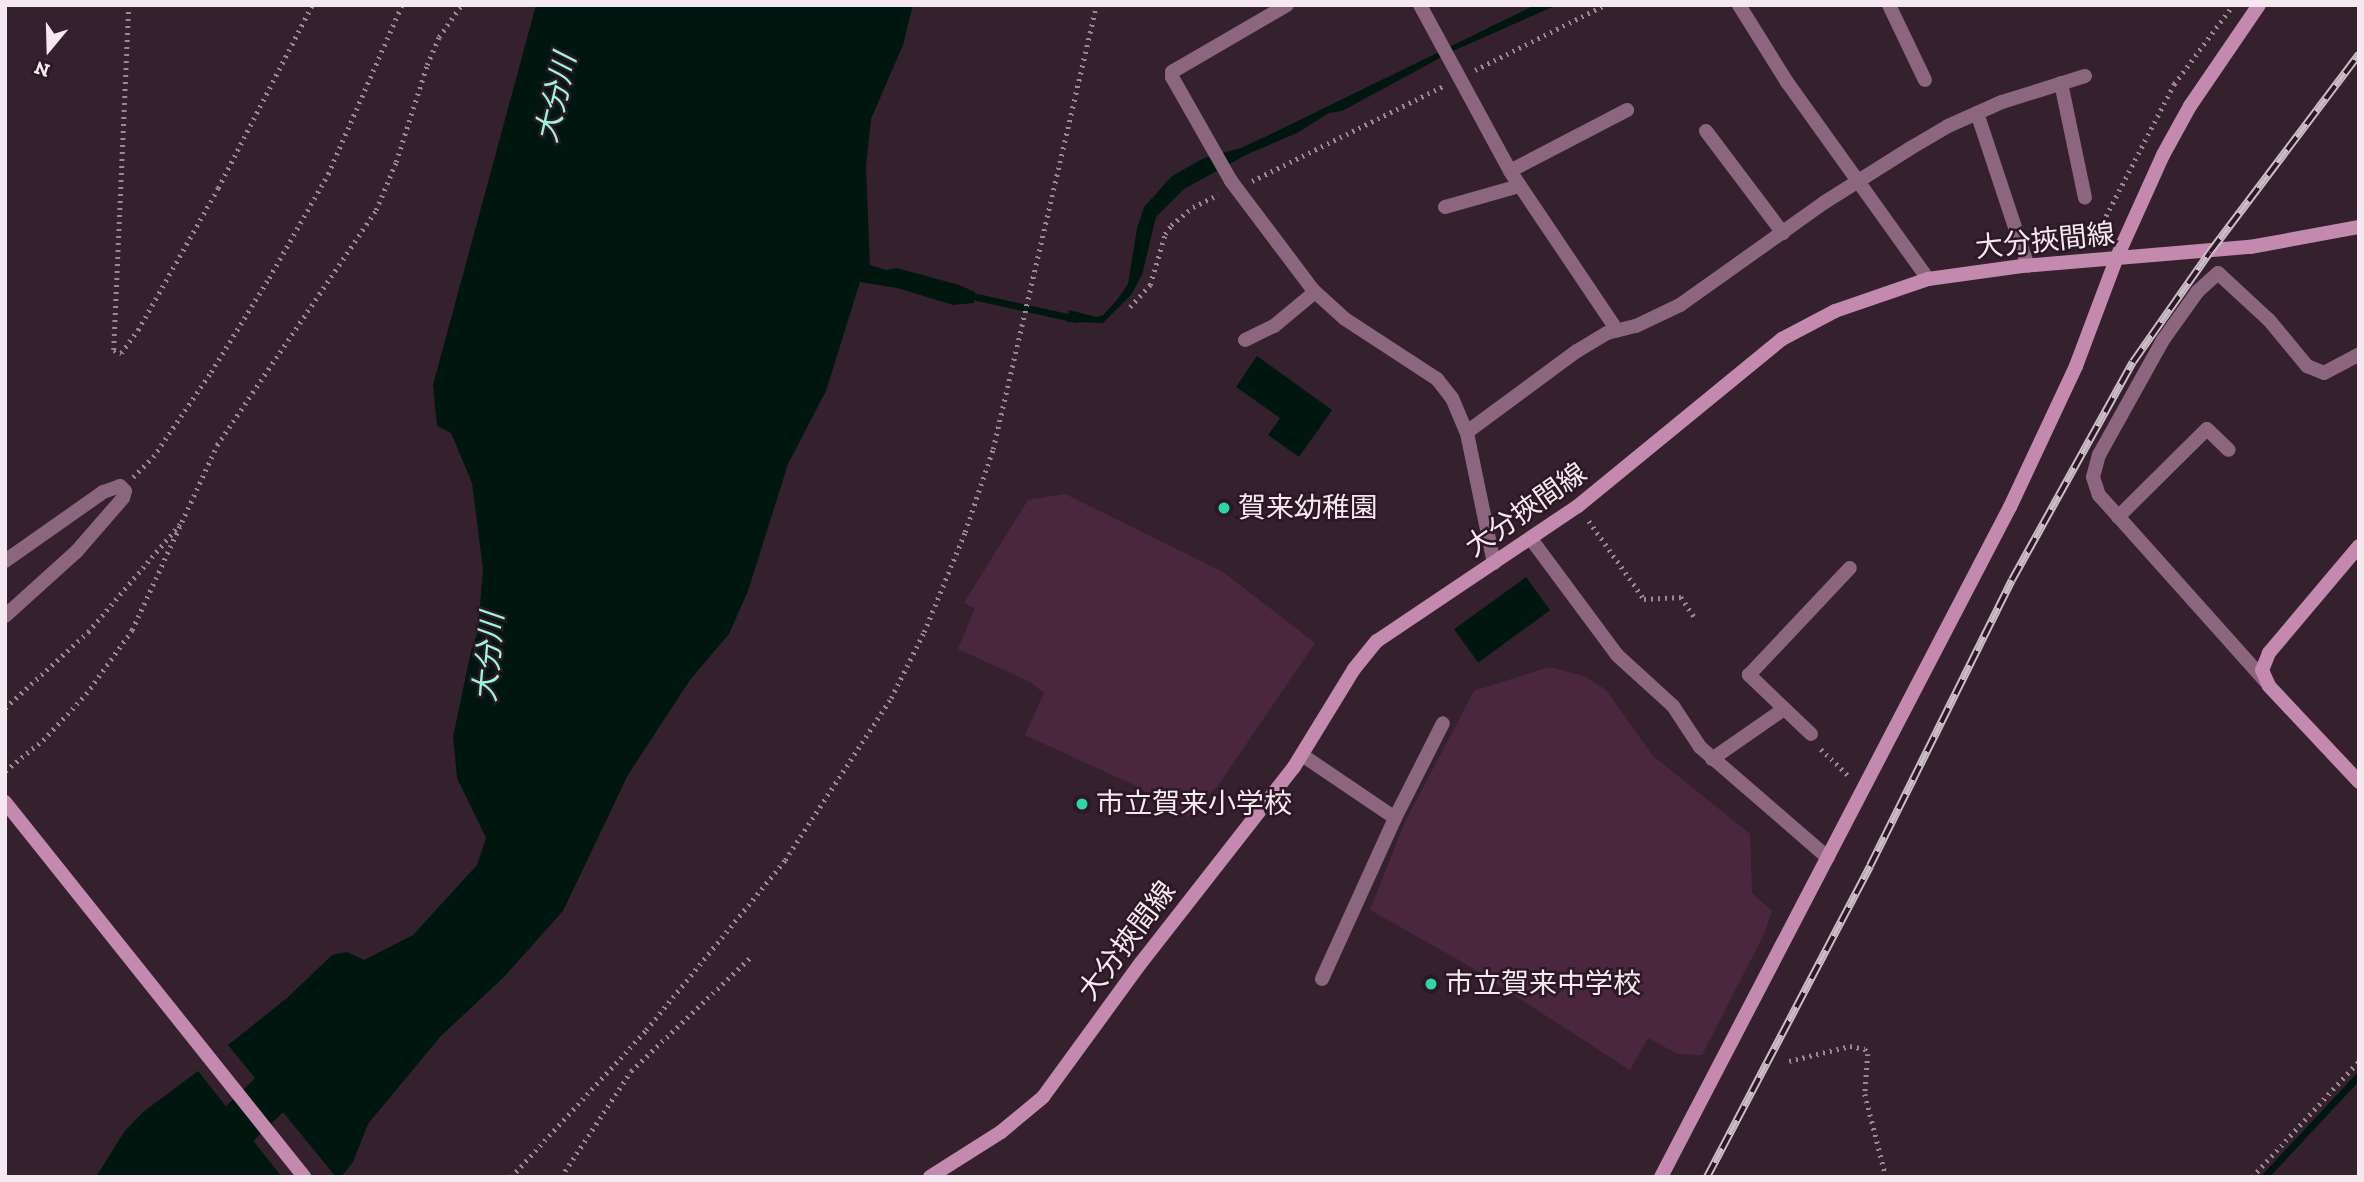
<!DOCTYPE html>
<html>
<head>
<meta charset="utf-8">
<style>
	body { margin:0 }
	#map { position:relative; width:2364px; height:1182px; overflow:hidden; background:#35212e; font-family:"Zilla Slab","Noto Sans JP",serif }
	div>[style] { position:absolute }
	.green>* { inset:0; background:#4b273f }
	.water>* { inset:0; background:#00170f; transform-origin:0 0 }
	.stream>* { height:7px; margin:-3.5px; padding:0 3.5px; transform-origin:3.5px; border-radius:3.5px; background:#00170f }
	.river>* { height:44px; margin:-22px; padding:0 22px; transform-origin:22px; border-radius:22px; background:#00170f }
	.path>* { height:4.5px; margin-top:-2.25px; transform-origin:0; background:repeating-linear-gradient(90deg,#998993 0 2px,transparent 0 7px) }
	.lane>* { height:14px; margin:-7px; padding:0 7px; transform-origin:7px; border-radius:7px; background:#8c667e }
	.street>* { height:14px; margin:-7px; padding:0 7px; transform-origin:7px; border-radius:7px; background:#8c667e }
	.secondary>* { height:14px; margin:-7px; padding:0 7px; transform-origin:7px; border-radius:7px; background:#c489af }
	.rail>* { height:8px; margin-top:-4px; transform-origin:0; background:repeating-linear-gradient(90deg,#2b1824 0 16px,#cbbdc6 0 32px); box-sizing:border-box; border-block:2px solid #cbbdc6 }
	.dots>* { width:19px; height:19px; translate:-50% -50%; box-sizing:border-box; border:4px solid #2b1824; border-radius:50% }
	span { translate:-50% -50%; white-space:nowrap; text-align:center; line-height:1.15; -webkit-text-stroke:5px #2b1824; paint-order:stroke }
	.street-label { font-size:28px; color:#f5e8f0 }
	.poi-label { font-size:28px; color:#f5e8f0 }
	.left { translate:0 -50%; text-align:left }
	.water-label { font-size:30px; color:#9af7d7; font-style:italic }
	.frame { position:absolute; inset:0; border:7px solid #f5e8f0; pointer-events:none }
	.north { position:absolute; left:14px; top:14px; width:70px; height:70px; -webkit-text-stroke:5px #2b1824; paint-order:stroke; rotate:199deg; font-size:19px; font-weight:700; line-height:28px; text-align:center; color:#f5e8f0 }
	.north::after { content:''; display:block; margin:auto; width:24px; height:32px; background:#f5e8f0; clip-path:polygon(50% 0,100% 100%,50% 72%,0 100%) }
</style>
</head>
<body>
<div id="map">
	<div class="green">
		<i style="clip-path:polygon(1065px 494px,1223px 572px,1315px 643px,1219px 784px,1188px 817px,1134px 785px,1025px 735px,1044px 693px,1030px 682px,958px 649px,975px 608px,964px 603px,1028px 500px)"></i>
		<i style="clip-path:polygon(1549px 667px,1584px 676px,1606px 690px,1653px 756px,1750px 834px,1752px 893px,1772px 911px,1764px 934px,1702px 1055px,1678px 1054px,1648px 1038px,1630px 1070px,1466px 964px,1370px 910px,1405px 822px,1474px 691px)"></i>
	</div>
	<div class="water">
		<i style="clip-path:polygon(536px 5px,913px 5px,903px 45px,871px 119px,866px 167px,870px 265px,886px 270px,897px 268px,959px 285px,975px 292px,974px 303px,953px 305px,897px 288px,860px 282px,826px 391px,788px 464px,748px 591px,729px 634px,690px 680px,628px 775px,563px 911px,504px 977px,440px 1037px,368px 1124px,353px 1162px,341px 1177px,336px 1177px,228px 1045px,287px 998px,332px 955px,347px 952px,364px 960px,413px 935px,477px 865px,486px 838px,457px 778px,453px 737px,471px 651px,478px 631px,483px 569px,472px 483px,451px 433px,437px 426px,433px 385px)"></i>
		<i style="clip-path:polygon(1535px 5px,1557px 5px,1453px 51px,1342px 111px,1329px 113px,1299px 132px,1248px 154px,1184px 189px,1156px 217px,1142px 275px,1131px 295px,1103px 323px,1067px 322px,1069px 310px,1097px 317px,1103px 315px,1117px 300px,1128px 284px,1137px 228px,1144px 207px,1172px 176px,1204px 158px,1241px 148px,1275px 132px)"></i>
		<i style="clip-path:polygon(1257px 356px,1332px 410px,1299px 457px,1268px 435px,1280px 418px,1236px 387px)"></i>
		<i style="left:1526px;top:577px;width:41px;height:89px;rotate:54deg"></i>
		<i style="clip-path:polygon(198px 1071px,282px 1177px,96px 1177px,124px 1132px,143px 1112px)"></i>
	</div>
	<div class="stream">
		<i style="left:968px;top:295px;width:111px;rotate:12.5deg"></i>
		<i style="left:2264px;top:1177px;width:139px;rotate:-47deg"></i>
	</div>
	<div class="river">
		<i style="left:184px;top:1177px;width:178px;rotate:-43.9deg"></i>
	</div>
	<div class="path">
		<i style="left:129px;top:5px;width:345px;rotate:92.5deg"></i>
		<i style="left:114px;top:350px;width:8px;rotate:23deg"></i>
		<i style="left:121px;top:353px;width:29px;rotate:-54deg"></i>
		<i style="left:138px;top:330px;width:163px;rotate:-60.6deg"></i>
		<i style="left:218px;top:188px;width:206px;rotate:-62.8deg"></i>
		<i style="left:1475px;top:70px;width:145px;rotate:-26.6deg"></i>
		<i style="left:1252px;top:181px;width:216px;rotate:-26.4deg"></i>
		<i style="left:2093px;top:241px;width:177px;rotate:-62.7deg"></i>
		<i style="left:2174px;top:84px;width:99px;rotate:-53.2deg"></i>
		<i style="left:1130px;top:307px;width:30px;rotate:-48deg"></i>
		<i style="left:1150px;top:285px;width:53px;rotate:-73.6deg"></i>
		<i style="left:1165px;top:234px;width:11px;rotate:-56deg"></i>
		<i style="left:1171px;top:225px;width:28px;rotate:-39deg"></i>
		<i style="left:1193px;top:207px;width:28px;rotate:-26deg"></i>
		<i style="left:133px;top:477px;width:28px;rotate:-45deg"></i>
		<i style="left:153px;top:457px;width:103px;rotate:-55.7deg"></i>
		<i style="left:211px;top:372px;width:110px;rotate:-58.3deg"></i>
		<i style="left:269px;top:278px;width:120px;rotate:-60.4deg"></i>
		<i style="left:328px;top:174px;width:184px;rotate:-66.4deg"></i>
		<i style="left:1589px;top:521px;width:95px;rotate:54.8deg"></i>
		<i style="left:1644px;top:599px;width:37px;rotate:-3deg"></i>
		<i style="left:1681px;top:597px;width:27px;rotate:56deg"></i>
		<i style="left:5px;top:708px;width:113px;rotate:-42.5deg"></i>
		<i style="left:88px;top:632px;width:142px;rotate:-49.6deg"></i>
		<i style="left:1821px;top:749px;width:40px;rotate:44deg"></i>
		<i style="left:5px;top:771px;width:49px;rotate:-39.2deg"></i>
		<i style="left:43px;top:740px;width:63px;rotate:-46.9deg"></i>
		<i style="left:86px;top:694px;width:79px;rotate:-54.3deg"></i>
		<i style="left:132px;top:630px;width:204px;rotate:-65.3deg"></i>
		<i style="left:217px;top:445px;width:284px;rotate:-55.9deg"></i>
		<i style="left:376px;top:210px;width:52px;rotate:-67.4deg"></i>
		<i style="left:396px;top:162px;width:102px;rotate:-72.3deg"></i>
		<i style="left:427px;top:65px;width:30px;rotate:-67deg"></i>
		<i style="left:439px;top:37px;width:39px;rotate:-55deg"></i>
		<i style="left:1789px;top:1061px;width:63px;rotate:-13.8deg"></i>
		<i style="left:1850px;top:1046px;width:15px;rotate:11deg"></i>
		<i style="left:1865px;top:1049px;width:6px;rotate:59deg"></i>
		<i style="left:1868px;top:1054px;width:40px;rotate:94.3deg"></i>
		<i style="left:1865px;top:1094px;width:86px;rotate:75.8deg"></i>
		<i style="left:511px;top:1177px;width:200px;rotate:-47.4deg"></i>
		<i style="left:646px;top:1030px;width:220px;rotate:-50.7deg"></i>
		<i style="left:785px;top:860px;width:194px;rotate:-56.8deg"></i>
		<i style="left:891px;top:698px;width:74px;rotate:-63.4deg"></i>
		<i style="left:924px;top:632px;width:108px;rotate:-67.7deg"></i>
		<i style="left:965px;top:532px;width:88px;rotate:-71.4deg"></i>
		<i style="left:993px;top:449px;width:456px;rotate:-76.9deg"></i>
		<i style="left:561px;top:1177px;width:127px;rotate:-56.6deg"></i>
		<i style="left:631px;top:1071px;width:168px;rotate:-43.6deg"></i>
		<i style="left:2252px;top:1177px;width:158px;rotate:-47.3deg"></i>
	</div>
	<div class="lane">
		<i style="left:1706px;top:131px;width:128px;rotate:53deg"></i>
		<i style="left:1445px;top:207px;width:77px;rotate:-15.8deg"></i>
		<i style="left:1245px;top:340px;width:32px;rotate:-26deg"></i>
		<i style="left:1274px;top:326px;width:53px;rotate:-39.7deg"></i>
		<i style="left:2093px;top:477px;width:23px;rotate:-75deg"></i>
		<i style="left:2099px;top:455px;width:132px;rotate:-60.9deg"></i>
		<i style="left:2163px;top:340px;width:60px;rotate:-54.5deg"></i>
		<i style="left:2198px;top:291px;width:27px;rotate:-42deg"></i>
		<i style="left:2218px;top:273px;width:69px;rotate:42.7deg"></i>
		<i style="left:2269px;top:320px;width:60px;rotate:50.4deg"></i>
		<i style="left:2307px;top:366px;width:18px;rotate:22deg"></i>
		<i style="left:1531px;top:539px;width:144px;rotate:53.4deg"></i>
		<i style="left:1617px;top:655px;width:76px;rotate:42.3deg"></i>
		<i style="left:1673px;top:706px;width:49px;rotate:56.6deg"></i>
		<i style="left:1700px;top:747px;width:169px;rotate:40.9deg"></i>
		<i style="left:1811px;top:734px;width:86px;rotate:-136.4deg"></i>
		<i style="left:1749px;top:675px;width:147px;rotate:-46.7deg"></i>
		<i style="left:1302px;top:755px;width:112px;rotate:34.1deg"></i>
		<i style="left:1712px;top:759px;width:88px;rotate:-34.8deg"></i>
		<i style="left:1322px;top:979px;width:177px;rotate:-65.6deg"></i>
		<i style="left:1395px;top:818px;width:106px;rotate:-63.2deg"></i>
	</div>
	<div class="street">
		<i style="left:1287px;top:5px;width:133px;rotate:149.8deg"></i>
		<i style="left:1172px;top:72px;width:5px;rotate:90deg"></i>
		<i style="left:1172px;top:77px;width:120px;rotate:60.4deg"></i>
		<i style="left:1231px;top:181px;width:136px;rotate:53deg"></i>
		<i style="left:1313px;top:290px;width:43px;rotate:42.2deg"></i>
		<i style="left:1345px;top:319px;width:110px;rotate:33.1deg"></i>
		<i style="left:1437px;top:379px;width:24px;rotate:52deg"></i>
		<i style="left:1452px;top:398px;width:38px;rotate:67deg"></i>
		<i style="left:1467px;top:433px;width:133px;rotate:78.3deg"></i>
		<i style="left:1420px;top:5px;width:189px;rotate:61.5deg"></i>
		<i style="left:1510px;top:171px;width:192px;rotate:56.1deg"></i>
		<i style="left:1739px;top:5px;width:91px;rotate:58.1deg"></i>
		<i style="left:1787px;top:82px;width:242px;rotate:54.4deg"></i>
		<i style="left:1889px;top:5px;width:83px;rotate:64.4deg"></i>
		<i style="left:2061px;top:83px;width:117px;rotate:78.2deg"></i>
		<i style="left:1977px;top:113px;width:161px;rotate:71.6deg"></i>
		<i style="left:1510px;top:171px;width:132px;rotate:-27.5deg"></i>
		<i style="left:2324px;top:373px;width:40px;rotate:-28deg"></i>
		<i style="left:1467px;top:432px;width:137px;rotate:-36.4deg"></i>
		<i style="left:1577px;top:351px;width:35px;rotate:-31deg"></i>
		<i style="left:1607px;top:333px;width:30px;rotate:-14deg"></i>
		<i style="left:1636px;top:326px;width:49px;rotate:-25.5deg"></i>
		<i style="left:1680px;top:305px;width:178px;rotate:-35.4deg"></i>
		<i style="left:1825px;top:202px;width:99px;rotate:-32.2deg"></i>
		<i style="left:1909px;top:149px;width:45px;rotate:-30.5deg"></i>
		<i style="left:1948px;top:126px;width:59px;rotate:-24deg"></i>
		<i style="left:2002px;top:102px;width:87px;rotate:-17.4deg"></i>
		<i style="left:2093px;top:477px;width:19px;rotate:72deg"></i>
		<i style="left:2099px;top:495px;width:251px;rotate:48.2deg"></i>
		<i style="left:2118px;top:517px;width:125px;rotate:-44.7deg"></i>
		<i style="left:2207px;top:429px;width:30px;rotate:44deg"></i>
		<i style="left:5px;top:561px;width:120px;rotate:-35.1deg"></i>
		<i style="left:103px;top:492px;width:18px;rotate:-19deg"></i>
		<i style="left:120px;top:486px;width:7px;rotate:45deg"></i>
		<i style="left:125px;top:491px;width:7px;rotate:106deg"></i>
		<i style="left:123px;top:498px;width:70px;rotate:131deg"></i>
		<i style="left:77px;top:551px;width:97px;rotate:137.9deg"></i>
	</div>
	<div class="secondary">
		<i style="left:2359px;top:546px;width:140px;rotate:130.1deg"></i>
		<i style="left:2269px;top:653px;width:18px;rotate:112deg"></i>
		<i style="left:2262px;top:670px;width:17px;rotate:66deg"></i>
		<i style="left:2269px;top:686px;width:132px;rotate:46.8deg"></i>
		<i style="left:5px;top:802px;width:480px;rotate:51.4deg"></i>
		<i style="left:930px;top:1177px;width:84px;rotate:-32.4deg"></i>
		<i style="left:1001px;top:1132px;width:55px;rotate:-39.8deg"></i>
		<i style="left:1043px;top:1097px;width:165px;rotate:-53.9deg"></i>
		<i style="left:1140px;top:964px;width:250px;rotate:-52deg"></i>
		<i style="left:1294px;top:767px;width:115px;rotate:-58.5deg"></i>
		<i style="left:1354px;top:669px;width:36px;rotate:-51deg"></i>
		<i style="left:1377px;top:641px;width:242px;rotate:-33.9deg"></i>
		<i style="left:1578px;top:506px;width:264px;rotate:-39.3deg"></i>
		<i style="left:1782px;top:339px;width:60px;rotate:-27.8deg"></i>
		<i style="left:1835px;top:311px;width:98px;rotate:-19deg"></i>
		<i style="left:1928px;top:279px;width:95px;rotate:-7.9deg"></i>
		<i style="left:2022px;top:266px;width:229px;rotate:-4.8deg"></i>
		<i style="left:2250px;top:247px;width:111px;rotate:-10.4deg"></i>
		<i style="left:1661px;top:1177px;width:755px;rotate:-62.49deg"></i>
		<i style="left:2010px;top:507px;width:156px;rotate:-64.9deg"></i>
		<i style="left:2076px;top:366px;width:116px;rotate:-69.4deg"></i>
		<i style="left:2117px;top:257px;width:112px;rotate:-65.7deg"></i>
		<i style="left:2163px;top:155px;width:56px;rotate:-61.1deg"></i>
		<i style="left:2190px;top:106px;width:122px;rotate:-55.7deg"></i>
	</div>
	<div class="rail">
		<i style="left:1707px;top:1177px;width:351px;rotate:-62.3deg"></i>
		<i style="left:1870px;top:866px;width:319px;rotate:-63.6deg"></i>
		<i style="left:2012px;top:580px;width:249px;rotate:-61deg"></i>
		<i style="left:2133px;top:362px;width:134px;rotate:-55deg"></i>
		<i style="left:2210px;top:252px;width:248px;rotate:-53deg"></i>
	</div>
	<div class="dots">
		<i style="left:1224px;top:508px;background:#31d4a9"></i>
		<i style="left:1082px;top:804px;background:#31d4a9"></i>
		<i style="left:1431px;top:984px;background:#31d4a9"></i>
	</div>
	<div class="street-label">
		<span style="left:2045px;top:241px;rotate:-6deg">大分挾間線</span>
		<span style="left:1526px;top:510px;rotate:-35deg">大分挾間線</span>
		<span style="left:1127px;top:941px;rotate:-53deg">大分挾間線</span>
	</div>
	<div class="poi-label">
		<span class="left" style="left:1238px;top:508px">賀来幼稚園</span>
		<span class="left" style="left:1096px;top:804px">市立賀来小学校</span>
		<span class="left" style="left:1445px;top:984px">市立賀来中学校</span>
	</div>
	<div class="water-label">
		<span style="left:556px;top:98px;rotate:-77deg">大分川</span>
		<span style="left:489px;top:657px;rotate:-85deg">大分川</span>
	</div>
	<div class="frame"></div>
	<div class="north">N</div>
</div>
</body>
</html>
